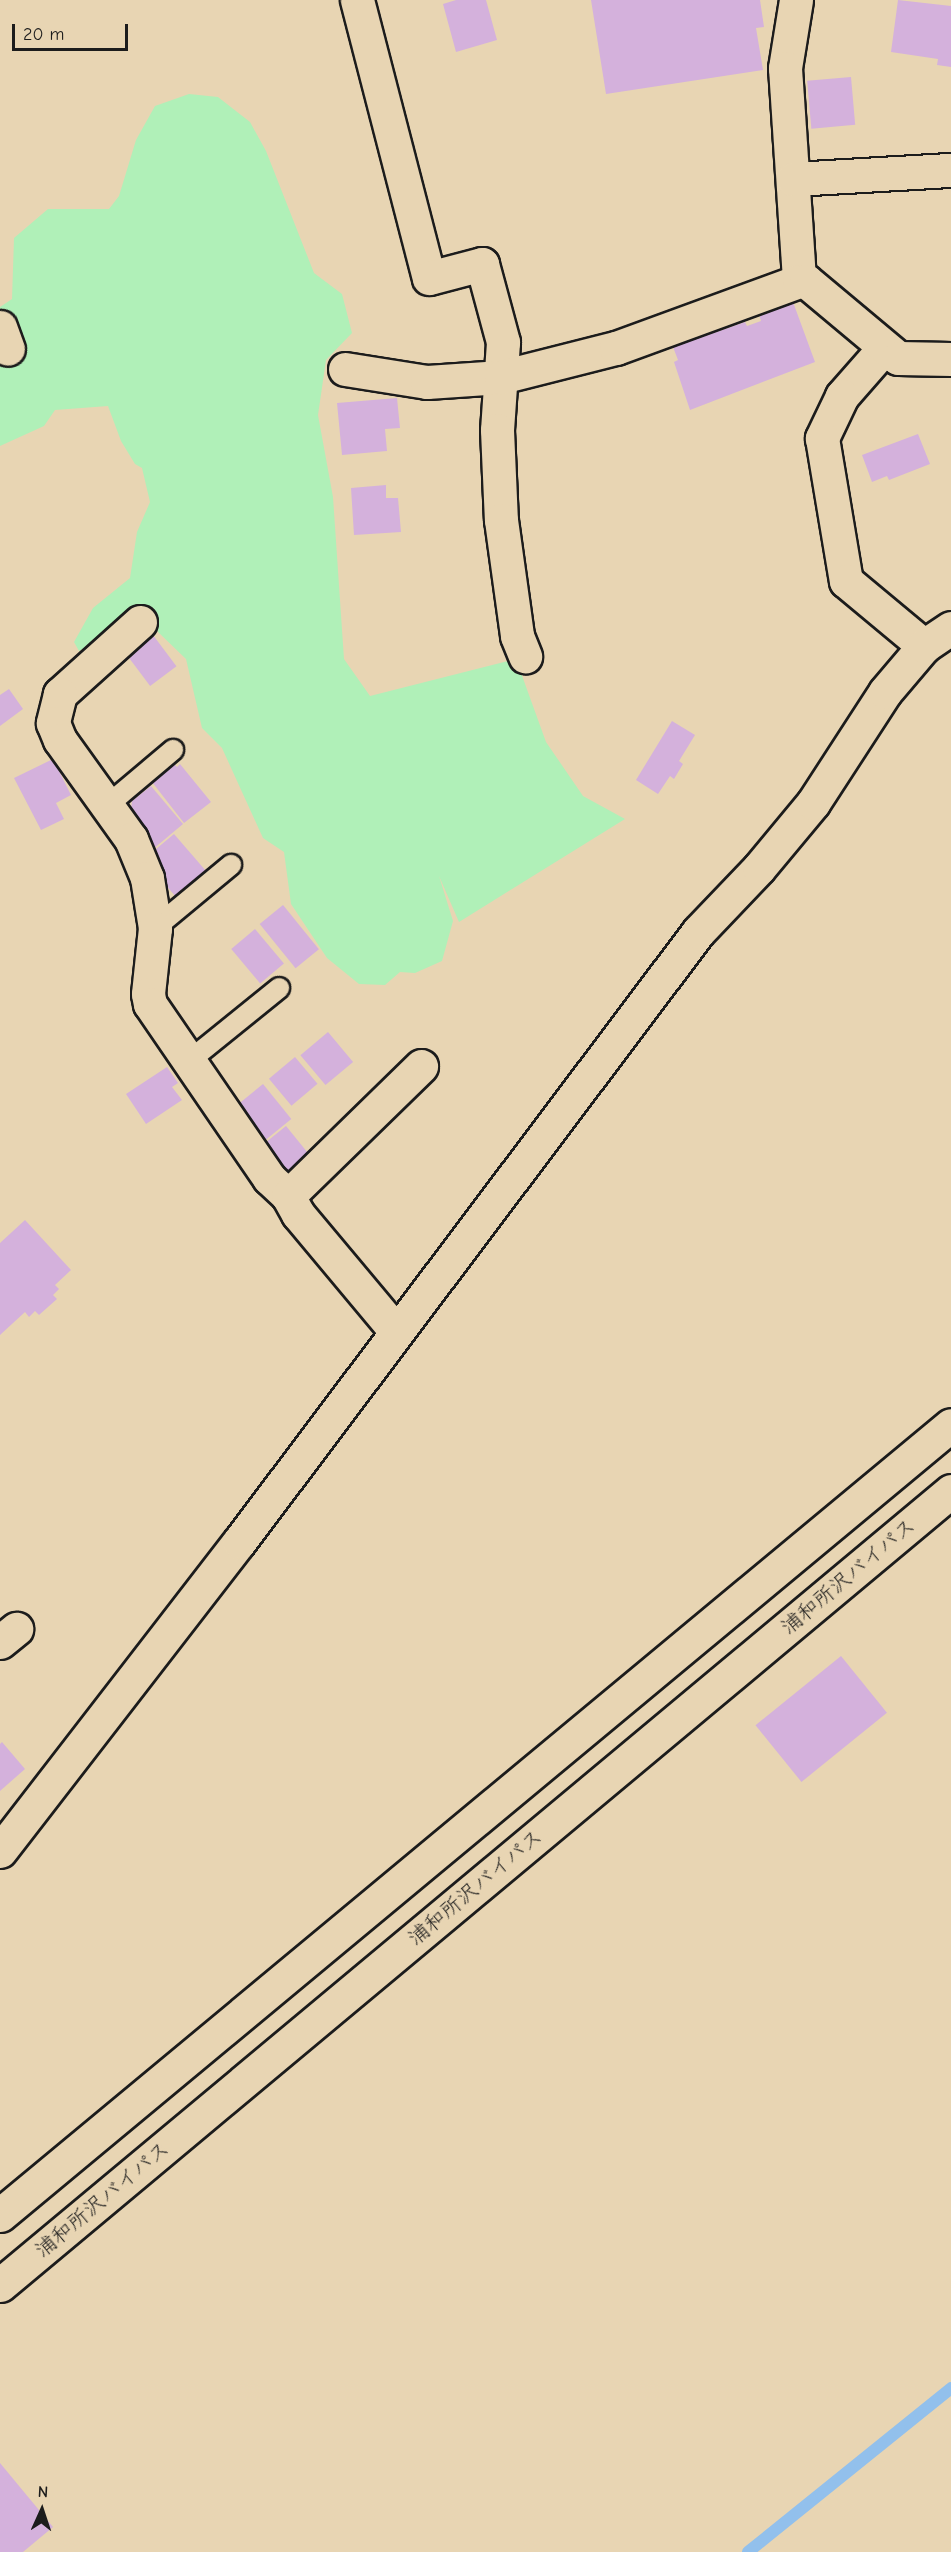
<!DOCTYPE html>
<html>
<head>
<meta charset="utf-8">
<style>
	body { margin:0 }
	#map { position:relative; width:951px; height:2552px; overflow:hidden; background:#e8d5b3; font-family:"Comic Neue","Klee One",sans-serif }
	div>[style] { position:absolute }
	.green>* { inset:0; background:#b0f0b8 }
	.stream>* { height:12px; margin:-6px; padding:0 6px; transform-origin:6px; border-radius:6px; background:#92c0ec }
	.building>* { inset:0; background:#d4b1dc; transform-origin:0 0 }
	.roads { filter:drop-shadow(2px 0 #1c1c1c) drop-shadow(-2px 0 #1c1c1c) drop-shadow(0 2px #1c1c1c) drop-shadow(0 -2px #1c1c1c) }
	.lane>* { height:20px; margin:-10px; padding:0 10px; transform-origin:10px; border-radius:10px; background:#e8d5b3 }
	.street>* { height:33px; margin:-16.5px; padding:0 16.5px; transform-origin:16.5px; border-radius:16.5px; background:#e8d5b3 }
	.highway>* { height:33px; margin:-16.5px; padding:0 16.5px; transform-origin:16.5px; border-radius:16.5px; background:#e8d5b3 }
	span { translate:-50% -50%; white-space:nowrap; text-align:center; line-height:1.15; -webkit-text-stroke:4.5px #e8d5b3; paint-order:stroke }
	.street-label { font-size:21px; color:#1c1c1c }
	.north { position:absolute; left:12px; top:2480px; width:60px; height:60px; -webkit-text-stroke:4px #e8d5b3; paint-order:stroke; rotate:3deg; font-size:16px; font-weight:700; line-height:24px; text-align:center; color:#1c1c1c }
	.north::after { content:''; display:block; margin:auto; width:21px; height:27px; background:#1c1c1c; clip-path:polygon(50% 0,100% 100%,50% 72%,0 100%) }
	.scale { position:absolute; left:12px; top:24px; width:116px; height:27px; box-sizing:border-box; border:3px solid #1c1c1c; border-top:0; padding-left:8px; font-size:18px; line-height:21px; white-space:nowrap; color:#1c1c1c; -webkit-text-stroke:4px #e8d5b3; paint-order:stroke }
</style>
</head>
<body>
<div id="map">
	<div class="green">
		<i style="clip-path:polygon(189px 94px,218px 97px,250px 122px,266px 151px,314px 273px,342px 294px,352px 333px,326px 360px,318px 415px,333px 497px,344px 659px,370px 696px,516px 659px,546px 742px,583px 796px,625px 819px,459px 922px,439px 876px,453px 921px,442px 961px,415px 973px,400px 972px,385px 985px,359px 984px,327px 958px,291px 904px,284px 852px,263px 838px,222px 748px,202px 728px,186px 659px,158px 632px,149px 613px,79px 651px,74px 642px,93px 608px,130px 578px,137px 532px,150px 502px,142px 468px,135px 464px,121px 441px,108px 406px,55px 410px,44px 426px,0 446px,0 307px,12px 299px,14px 238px,48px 209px,109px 209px,119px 196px,136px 140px,155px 106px)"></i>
	</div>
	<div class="stream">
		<i style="left:748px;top:2552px;width:261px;rotate:-38.9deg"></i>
	</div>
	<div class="building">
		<i style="clip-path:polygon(456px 0,486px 0,497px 40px,456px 52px,443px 4px)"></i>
		<i style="clip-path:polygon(591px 0,760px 0,764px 27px,756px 28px,763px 70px,606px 94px)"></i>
		<i style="clip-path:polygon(898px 0,951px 6px,951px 67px,937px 65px,938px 59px,891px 52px)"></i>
		<i style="left:851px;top:77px;width:48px;height:44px;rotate:85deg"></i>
		<i style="clip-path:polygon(793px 302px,815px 362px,690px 410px,674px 362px,678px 360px,673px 347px,745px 322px,747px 326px,761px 321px,759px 314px)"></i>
		<i style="clip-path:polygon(397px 398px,400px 428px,385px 429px,387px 451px,342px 455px,337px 403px)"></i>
		<i style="clip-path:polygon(918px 434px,930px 464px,889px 480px,887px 476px,872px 482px,862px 455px)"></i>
		<i style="clip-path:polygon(386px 485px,386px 498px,398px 498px,401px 532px,354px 535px,351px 488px)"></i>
		<i style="left:150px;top:631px;width:44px;height:33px;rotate:53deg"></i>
		<i style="clip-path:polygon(9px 689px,23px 709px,0 726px,0 695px)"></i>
		<i style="clip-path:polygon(672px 721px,695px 735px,679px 761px,683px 764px,674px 779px,670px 776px,658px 794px,636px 780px)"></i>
		<i style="clip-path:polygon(53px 759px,71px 795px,56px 803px,64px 819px,41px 830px,14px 778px)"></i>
		<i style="clip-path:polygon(174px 764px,177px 767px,180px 764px,211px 802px,184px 823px,152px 782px)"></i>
		<i style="clip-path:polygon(151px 786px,183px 824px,152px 850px,130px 818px,132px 801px)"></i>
		<i style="clip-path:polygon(174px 834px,206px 871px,176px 897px,164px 883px,160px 866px,150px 854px)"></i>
		<i style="left:283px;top:905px;width:57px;height:30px;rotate:51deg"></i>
		<i style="left:255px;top:929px;width:45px;height:31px;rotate:50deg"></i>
		<i style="left:328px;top:1032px;width:39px;height:36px;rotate:50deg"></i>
		<i style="left:295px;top:1057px;width:35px;height:34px;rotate:50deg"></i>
		<i style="clip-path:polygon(167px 1067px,178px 1083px,172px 1087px,182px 1100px,146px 1124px,126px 1094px)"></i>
		<i style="left:263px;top:1084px;width:45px;height:36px;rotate:51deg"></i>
		<i style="left:286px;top:1126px;width:41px;height:35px;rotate:51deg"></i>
		<i style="clip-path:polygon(25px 1220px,71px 1270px,55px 1285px,59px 1289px,53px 1295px,57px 1299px,39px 1315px,35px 1311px,29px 1317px,25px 1312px,0 1335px,0 1243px)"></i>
		<i style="left:841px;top:1656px;width:73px;height:110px;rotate:51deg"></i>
		<i style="clip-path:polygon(2px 1742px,25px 1769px,0 1791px,0 1744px)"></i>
		<i style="clip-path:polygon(0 2463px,53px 2527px,23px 2552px,0 2552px)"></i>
	</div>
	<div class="roads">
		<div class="lane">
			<i style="left:109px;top:804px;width:84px;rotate:-40.2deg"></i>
			<i style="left:155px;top:928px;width:99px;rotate:-39.7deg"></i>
			<i style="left:189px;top:1061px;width:116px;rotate:-39deg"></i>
		</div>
		<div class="street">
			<i style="left:357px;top:0;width:287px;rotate:75.5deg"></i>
			<i style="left:429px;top:278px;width:55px;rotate:-14.8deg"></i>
			<i style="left:482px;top:264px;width:81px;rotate:74.9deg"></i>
			<i style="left:503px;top:342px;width:88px;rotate:93.9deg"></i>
			<i style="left:497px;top:430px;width:90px;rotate:87.5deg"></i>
			<i style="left:501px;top:520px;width:117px;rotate:82.1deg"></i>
			<i style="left:517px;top:636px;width:22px;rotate:68deg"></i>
			<i style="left:796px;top:0;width:69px;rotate:99.2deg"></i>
			<i style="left:785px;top:68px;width:213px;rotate:86.2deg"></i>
			<i style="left:793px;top:179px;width:158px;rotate:-3.3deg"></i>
			<i style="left:0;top:327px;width:23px;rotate:70deg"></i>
			<i style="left:884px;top:348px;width:64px;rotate:131.2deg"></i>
			<i style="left:842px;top:396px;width:47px;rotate:115.5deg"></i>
			<i style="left:822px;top:438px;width:145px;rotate:80.5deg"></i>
			<i style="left:846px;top:581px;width:102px;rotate:39.8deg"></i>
			<i style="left:345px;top:369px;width:83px;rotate:9deg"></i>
			<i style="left:427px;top:382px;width:74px;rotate:-3.9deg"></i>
			<i style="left:501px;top:377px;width:119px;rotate:-14.2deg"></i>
			<i style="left:616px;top:348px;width:195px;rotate:-20.1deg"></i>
			<i style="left:799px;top:281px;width:7px"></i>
			<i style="left:806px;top:281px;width:120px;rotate:39.9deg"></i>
			<i style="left:898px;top:358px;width:53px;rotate:1.1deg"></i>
			<i style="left:140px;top:622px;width:108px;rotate:138deg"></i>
			<i style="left:60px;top:694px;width:30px;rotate:104deg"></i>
			<i style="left:53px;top:723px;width:18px;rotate:68deg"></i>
			<i style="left:60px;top:740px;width:122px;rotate:54.4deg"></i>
			<i style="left:131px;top:839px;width:42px;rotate:67.7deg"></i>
			<i style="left:147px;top:878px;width:51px;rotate:80.9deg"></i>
			<i style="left:155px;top:928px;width:66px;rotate:96.1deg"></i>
			<i style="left:148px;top:994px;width:10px;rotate:79deg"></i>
			<i style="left:150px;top:1004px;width:211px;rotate:55.6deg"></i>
			<i style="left:269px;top:1178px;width:26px;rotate:43deg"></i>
			<i style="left:288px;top:1196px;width:21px;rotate:61deg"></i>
			<i style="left:298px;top:1214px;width:151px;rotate:50.1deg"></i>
			<i style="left:288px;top:1196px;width:186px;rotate:-44.3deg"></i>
			<i style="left:0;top:1642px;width:21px;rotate:-39deg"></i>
			<i style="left:0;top:1851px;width:391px;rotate:-52.3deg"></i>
			<i style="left:239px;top:1542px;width:763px;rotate:-53.04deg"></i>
			<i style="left:698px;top:932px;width:88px;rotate:-46.4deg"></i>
			<i style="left:759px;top:868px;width:85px;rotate:-50.3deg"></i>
			<i style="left:813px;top:803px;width:132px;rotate:-57deg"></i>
			<i style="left:885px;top:692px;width:60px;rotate:-49.7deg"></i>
			<i style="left:924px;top:646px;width:32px;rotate:-34deg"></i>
		</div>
		<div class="highway">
			<i style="left:0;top:2215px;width:1236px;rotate:-39.72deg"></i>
			<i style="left:0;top:2285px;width:1239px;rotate:-39.86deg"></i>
		</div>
	</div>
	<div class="street-label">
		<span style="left:848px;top:1576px;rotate:-40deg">浦和所沢バイパス</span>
		<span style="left:475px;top:1887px;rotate:-40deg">浦和所沢バイパス</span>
		<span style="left:102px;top:2199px;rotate:-40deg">浦和所沢バイパス</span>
	</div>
	<div class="north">N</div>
	<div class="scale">20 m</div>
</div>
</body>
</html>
